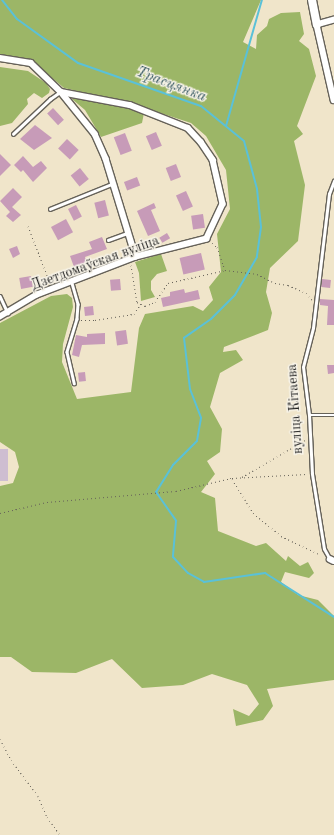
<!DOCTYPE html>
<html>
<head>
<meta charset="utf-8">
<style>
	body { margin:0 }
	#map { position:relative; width:334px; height:835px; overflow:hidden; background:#f0e5ca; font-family:"Old Standard TT",serif }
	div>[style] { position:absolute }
	.industrial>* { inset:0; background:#cebed1; transform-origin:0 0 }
	.forest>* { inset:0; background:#9cb667 }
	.stream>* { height:2px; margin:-1px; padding:0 1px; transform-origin:1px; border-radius:1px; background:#5ac1d8 }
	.building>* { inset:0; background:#c79bb8; transform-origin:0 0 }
	.path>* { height:1px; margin-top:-0.5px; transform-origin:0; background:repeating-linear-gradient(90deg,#666259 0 1px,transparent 0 4px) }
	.roads { filter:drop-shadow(1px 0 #666259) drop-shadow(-1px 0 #666259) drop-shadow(0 1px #666259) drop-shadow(0 -1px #666259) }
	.lane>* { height:2.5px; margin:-1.25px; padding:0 1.25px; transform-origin:1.25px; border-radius:1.25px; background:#fff }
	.street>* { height:5.5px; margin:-2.75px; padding:0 2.75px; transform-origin:2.75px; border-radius:2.75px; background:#fff }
	.secondary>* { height:8px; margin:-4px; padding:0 4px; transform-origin:4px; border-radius:4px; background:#fff }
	span { translate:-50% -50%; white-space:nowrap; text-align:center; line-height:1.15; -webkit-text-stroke:3px #f7f3e8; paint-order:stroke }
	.street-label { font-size:14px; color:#1c1c1c }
	.water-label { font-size:15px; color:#32565e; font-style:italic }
</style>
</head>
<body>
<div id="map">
	<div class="industrial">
		<i style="left:0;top:449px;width:8px;height:32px"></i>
	</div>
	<div class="forest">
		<i style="clip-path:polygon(0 0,261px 0,243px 42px,256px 49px,257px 35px,267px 26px,269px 19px,281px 13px,300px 12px,304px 34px,299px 41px,309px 49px,316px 76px,297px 126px,303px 134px,294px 141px,305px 185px,298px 241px,270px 268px,266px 292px,272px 313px,268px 330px,224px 347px,223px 352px,236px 350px,243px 360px,220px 373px,210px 407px,222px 429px,220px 452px,207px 461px,215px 474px,201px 492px,215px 498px,218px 531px,256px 546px,266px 543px,286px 561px,288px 556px,300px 566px,308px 562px,314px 573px,309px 578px,285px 572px,281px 582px,298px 595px,318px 600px,334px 616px,334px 680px,267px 689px,273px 706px,263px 720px,236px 726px,233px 709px,249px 716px,259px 704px,247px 685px,212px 674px,183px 685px,142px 688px,112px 659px,76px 673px,32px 672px,11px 657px,0 657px,0 486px,13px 483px,19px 467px,15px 452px,0 442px,0 323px,51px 296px,67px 294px,72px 298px,73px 307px,63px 344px,62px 362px,77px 399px,131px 392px,139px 328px,145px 314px,193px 306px,203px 311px,213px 300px,209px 287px,221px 272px,217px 234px,230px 209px,226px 170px,206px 136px,191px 123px,145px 108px,142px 123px,101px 137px,85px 110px,72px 99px,85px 98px,86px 93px,64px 88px,31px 60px,0 54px)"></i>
		<i style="clip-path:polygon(0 67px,28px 71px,46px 83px,50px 89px,49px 93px,42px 98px,34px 93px,27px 99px,28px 104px,12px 123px,0 126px)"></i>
		<i style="clip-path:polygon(161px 254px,167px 271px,157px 274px,151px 281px,151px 290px,155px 297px,141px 301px,139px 273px,135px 262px)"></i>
	</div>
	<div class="stream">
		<i style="left:2px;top:0;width:24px;rotate:52deg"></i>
		<i style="left:17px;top:19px;width:75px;rotate:35.8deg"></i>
		<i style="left:78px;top:63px;width:130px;rotate:19.3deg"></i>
		<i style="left:201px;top:106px;width:55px;rotate:39.1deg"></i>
		<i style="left:244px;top:141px;width:50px;rotate:74.8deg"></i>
		<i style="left:257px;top:189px;width:38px;rotate:84deg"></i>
		<i style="left:261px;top:227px;width:30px;rotate:98deg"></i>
		<i style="left:257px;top:257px;width:44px;rotate:120.1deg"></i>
		<i style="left:235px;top:295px;width:34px;rotate:135deg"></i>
		<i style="left:211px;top:319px;width:33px;rotate:145deg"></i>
		<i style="left:184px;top:338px;width:51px;rotate:83.3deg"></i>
		<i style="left:190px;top:389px;width:31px;rotate:69deg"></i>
		<i style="left:201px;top:418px;width:23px;rotate:100deg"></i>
		<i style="left:197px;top:441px;width:34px;rotate:135deg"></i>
		<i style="left:173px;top:465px;width:32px;rotate:122deg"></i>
		<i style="left:156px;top:492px;width:35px;rotate:55deg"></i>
		<i style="left:176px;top:521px;width:36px;rotate:95deg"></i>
		<i style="left:173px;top:557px;width:22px;rotate:47deg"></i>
		<i style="left:188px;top:573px;width:18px;rotate:29deg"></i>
		<i style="left:204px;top:582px;width:62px;rotate:-8.4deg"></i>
		<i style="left:265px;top:573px;width:82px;rotate:32.5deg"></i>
		<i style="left:226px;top:126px;width:131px;rotate:-74.1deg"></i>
	</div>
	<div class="building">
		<i style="left:53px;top:108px;width:16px;height:8px;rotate:47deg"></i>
		<i style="clip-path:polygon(35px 125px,52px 138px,34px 150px,20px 139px)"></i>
		<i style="left:156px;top:132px;width:15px;height:11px;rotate:67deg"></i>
		<i style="left:125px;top:133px;width:19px;height:12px;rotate:69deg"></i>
		<i style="left:67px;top:139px;width:16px;height:13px;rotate:43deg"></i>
		<i style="clip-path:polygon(0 154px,11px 165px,0 176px)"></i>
		<i style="clip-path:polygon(23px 156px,33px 167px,41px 161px,47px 168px,33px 182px,23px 170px,21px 172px,14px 165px)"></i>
		<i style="left:176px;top:164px;width:14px;height:11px;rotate:69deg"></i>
		<i style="left:80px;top:168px;width:14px;height:12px;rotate:51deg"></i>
		<i style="left:137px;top:177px;width:9px;height:14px;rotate:69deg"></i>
		<i style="clip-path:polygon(13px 188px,22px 197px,12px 207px,21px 215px,13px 222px,6px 216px,10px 212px,0 201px)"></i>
		<i style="left:186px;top:191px;width:17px;height:11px;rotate:66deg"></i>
		<i style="left:105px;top:200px;width:16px;height:11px;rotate:76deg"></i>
		<i style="clip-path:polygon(154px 203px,156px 208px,151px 210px,160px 231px,148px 236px,137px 211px)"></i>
		<i style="left:76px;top:205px;width:13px;height:9px;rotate:63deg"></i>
		<i style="left:203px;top:214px;width:14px;height:12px;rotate:82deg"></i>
		<i style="left:66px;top:219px;width:15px;height:17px;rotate:62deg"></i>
		<i style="left:167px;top:233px;width:6px;height:9px;rotate:59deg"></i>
		<i style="clip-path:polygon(102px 237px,107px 249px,85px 257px,87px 263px,74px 267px,70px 256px,92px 249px,89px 242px)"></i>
		<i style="clip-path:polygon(17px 246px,20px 254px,13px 258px,9px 249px)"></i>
		<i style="left:201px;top:253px;width:17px;height:22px;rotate:77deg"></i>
		<i style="left:31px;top:276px;width:11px;height:12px;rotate:80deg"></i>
		<i style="left:120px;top:279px;width:11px;height:10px;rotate:85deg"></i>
		<i style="left:322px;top:279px;width:9px;height:8px;rotate:6deg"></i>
		<i style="clip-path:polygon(184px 289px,185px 293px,198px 290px,200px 299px,163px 307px,161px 298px,170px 296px,170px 292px)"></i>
		<i style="clip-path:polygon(320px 299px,334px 300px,334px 325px,327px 325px,328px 306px,320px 305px)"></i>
		<i style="left:93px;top:306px;width:9px;height:9px;rotate:84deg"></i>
		<i style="left:126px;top:330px;width:14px;height:11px;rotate:82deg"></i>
		<i style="clip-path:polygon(105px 333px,105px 344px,82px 345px,79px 357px,72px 355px,76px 335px,87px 337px,87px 334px)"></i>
		<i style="clip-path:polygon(327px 365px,334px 365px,334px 373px,328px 374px)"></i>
		<i style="left:85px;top:372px;width:9px;height:7px;rotate:84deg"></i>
	</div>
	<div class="path">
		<i style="left:28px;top:226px;width:61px;rotate:68.9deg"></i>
		<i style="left:212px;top:243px;width:6px;rotate:39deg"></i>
		<i style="left:217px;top:247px;width:24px;rotate:71deg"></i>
		<i style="left:225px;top:270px;width:32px;rotate:7deg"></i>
		<i style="left:257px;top:274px;width:20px;rotate:27deg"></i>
		<i style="left:275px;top:283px;width:13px;rotate:9deg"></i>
		<i style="left:288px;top:285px;width:20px;rotate:24deg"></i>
		<i style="left:306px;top:293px;width:9px;rotate:49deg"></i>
		<i style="left:131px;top:265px;width:37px;rotate:81deg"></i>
		<i style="left:137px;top:302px;width:9px;rotate:27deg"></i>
		<i style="left:145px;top:306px;width:11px;rotate:-22deg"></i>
		<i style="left:155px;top:302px;width:23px;rotate:-56deg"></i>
		<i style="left:168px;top:283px;width:58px;rotate:-12.8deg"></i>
		<i style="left:81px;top:320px;width:14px"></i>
		<i style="left:95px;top:320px;width:39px;rotate:-9deg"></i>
		<i style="left:134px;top:314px;width:11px;rotate:-56deg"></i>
		<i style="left:242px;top:477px;width:73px;rotate:-30.4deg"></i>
		<i style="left:232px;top:479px;width:40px;rotate:58deg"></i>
		<i style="left:253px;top:513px;width:36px;rotate:39deg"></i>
		<i style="left:281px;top:536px;width:44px;rotate:25.4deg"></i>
		<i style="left:0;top:513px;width:48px;rotate:-13.2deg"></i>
		<i style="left:47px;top:502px;width:129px;rotate:-4.9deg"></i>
		<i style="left:176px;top:491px;width:57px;rotate:-13.1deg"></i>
		<i style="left:232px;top:478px;width:75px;rotate:-3.1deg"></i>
		<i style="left:0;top:739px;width:24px;rotate:62deg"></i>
		<i style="left:11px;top:760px;width:45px;rotate:53.1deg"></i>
		<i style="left:38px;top:796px;width:23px;rotate:67deg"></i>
		<i style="left:47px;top:817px;width:22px;rotate:54deg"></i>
	</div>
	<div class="roads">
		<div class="lane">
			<i style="left:13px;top:134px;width:51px;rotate:-43.4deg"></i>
			<i style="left:50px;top:99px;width:12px;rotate:-35deg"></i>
			<i style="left:50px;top:209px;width:67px;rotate:-22deg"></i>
			<i style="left:108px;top:240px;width:20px;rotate:-20deg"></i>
			<i style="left:72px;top:283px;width:22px;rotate:74deg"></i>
			<i style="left:78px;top:304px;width:15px;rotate:94deg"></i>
			<i style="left:77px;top:319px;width:34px;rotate:107deg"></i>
			<i style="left:67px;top:352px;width:32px;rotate:77deg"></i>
			<i style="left:0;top:296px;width:19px;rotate:65deg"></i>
			<i style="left:309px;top:415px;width:25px"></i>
			<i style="left:329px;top:558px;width:10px;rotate:-119deg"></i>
			<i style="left:324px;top:549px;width:76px;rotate:-99.1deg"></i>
			<i style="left:312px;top:474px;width:59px;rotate:-92.9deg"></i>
			<i style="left:309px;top:415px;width:48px;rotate:-97.1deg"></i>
			<i style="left:303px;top:367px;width:40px;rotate:-75.6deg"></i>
			<i style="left:313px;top:328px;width:135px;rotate:-83.2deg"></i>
			<i style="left:329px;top:194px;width:14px;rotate:-69deg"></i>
		</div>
		<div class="street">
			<i style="left:334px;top:20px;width:18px;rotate:164deg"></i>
			<i style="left:317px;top:25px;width:77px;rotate:77.2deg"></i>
			<i style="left:0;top:58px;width:31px;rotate:9deg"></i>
			<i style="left:31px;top:63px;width:42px;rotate:44deg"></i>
			<i style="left:61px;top:92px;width:70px;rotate:10.7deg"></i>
			<i style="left:130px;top:105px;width:62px;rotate:21.6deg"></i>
			<i style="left:188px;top:128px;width:19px;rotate:47deg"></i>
			<i style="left:201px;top:142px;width:22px;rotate:56deg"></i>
			<i style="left:213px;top:160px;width:45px;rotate:77.2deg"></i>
			<i style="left:223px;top:204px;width:38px;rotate:115deg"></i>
			<i style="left:207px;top:239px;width:73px;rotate:165.8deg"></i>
			<i style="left:136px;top:257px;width:106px;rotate:159deg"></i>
			<i style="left:37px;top:295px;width:43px;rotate:149.3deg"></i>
			<i style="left:61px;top:92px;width:54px;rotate:51deg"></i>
			<i style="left:95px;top:134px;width:27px;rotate:66deg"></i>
			<i style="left:106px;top:159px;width:102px;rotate:73deg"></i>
			<i style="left:330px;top:559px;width:4px;rotate:27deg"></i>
		</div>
		<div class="secondary">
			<i style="left:312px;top:0;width:25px;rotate:79deg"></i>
		</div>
	</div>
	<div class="street-label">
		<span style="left:95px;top:263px;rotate:-20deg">Дзетдомаўская вуліца</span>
		<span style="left:295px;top:409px;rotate:-94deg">вуліца Кітаева</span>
	</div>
	<div class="water-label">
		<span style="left:171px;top:85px;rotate:21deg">Трасцянка</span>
	</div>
</div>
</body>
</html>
